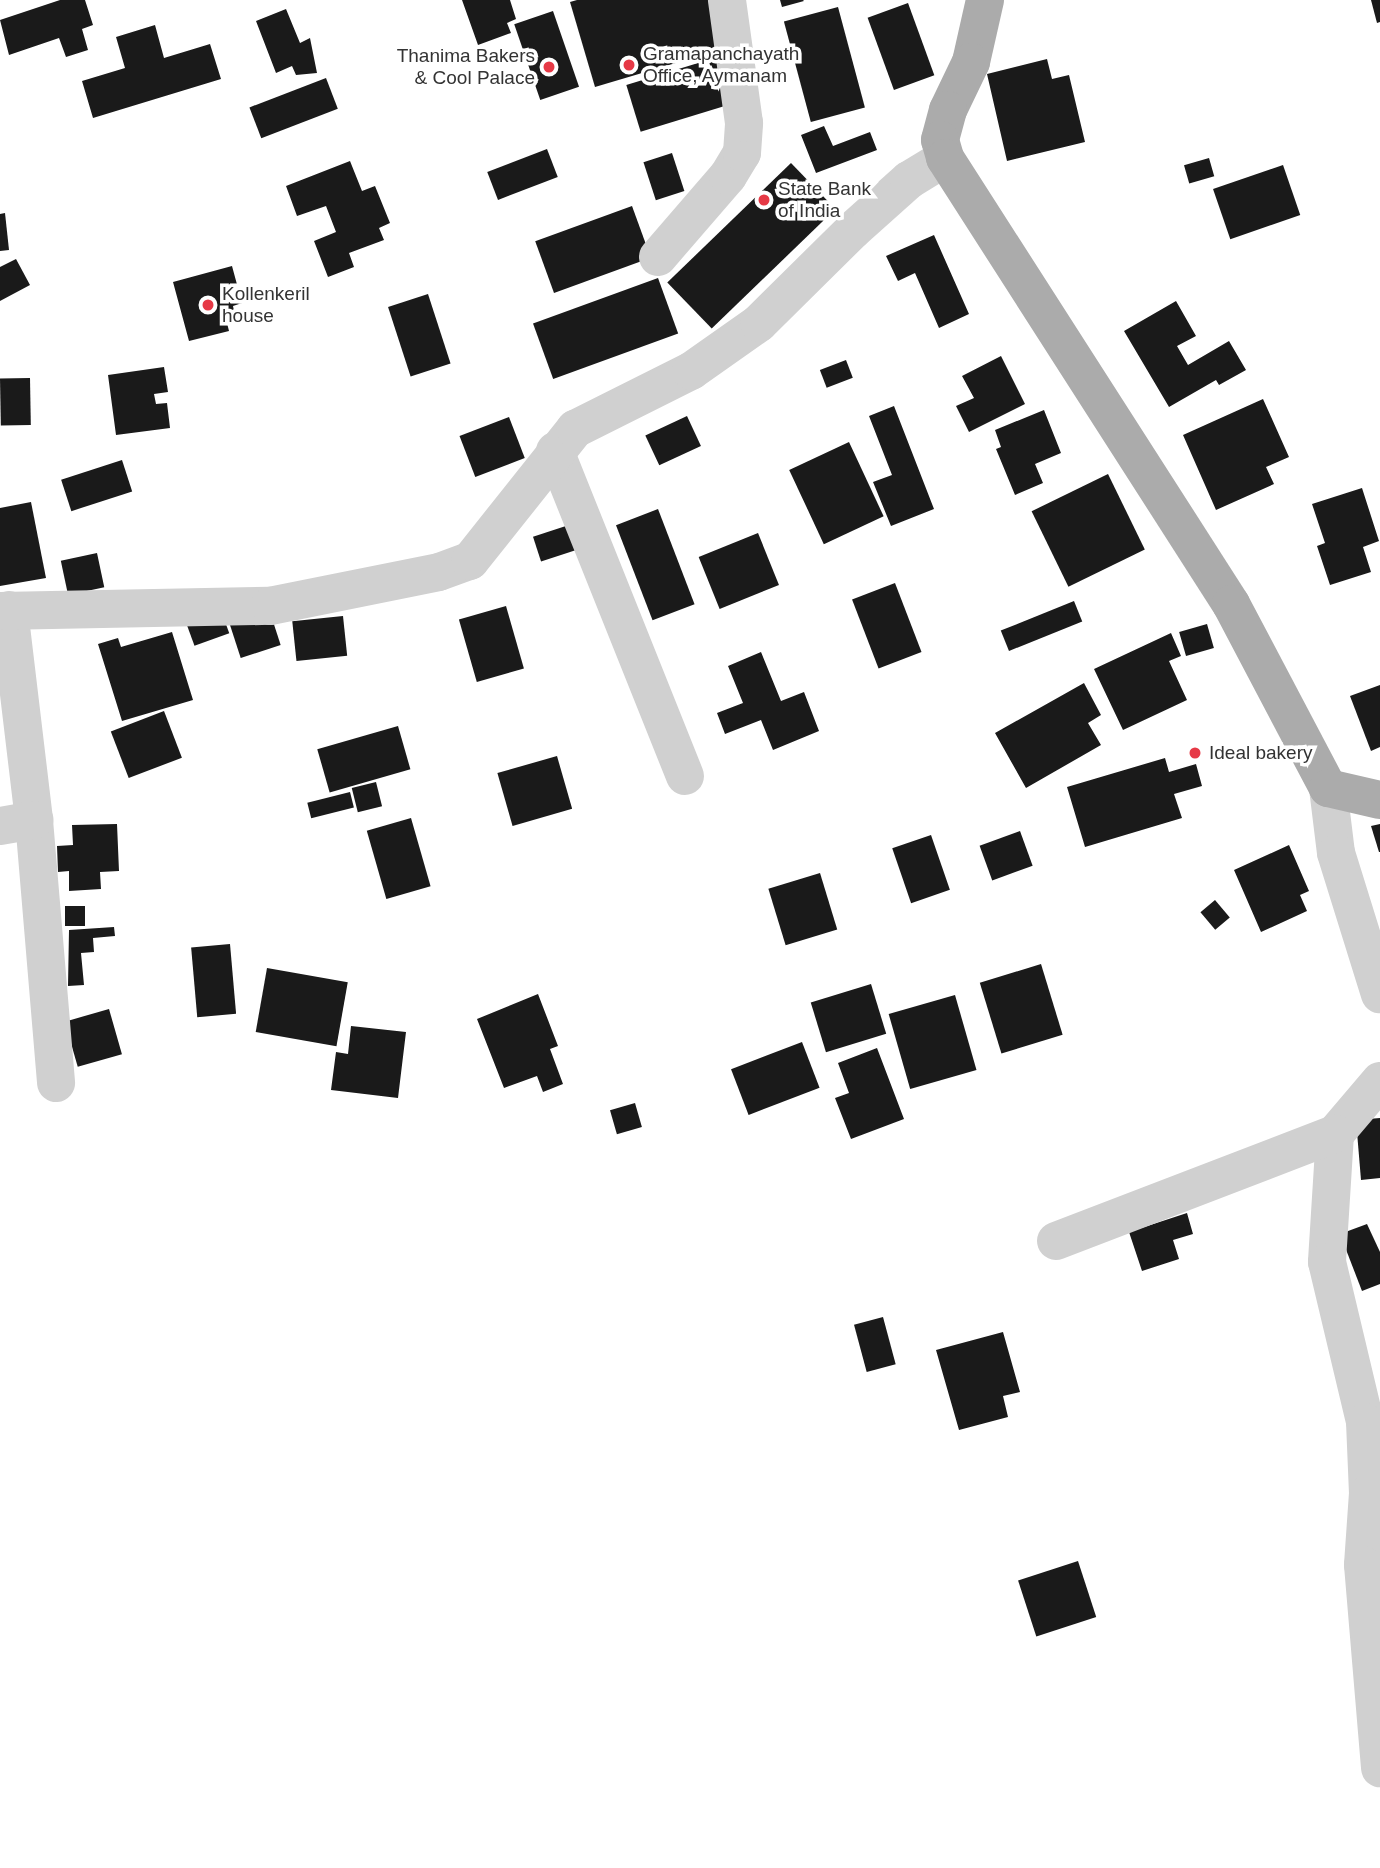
<!DOCTYPE html>
<html>
<head>
<meta charset="utf-8">
<style>
	body { margin:0 }
	#map { position:relative; width:1380px; height:1868px; overflow:hidden; background:#fff; font-family:Helvetica,sans-serif }
	div>[style] { position:absolute }
	.building>* { inset:0; background:#1a1a1a; transform-origin:0 0 }
	.minor>* { height:38px; margin:-19px; padding:0 19px; transform-origin:19px; border-radius:19px; background:#d0d0d0 }
	.major>* { height:38px; margin:-19px; padding:0 19px; transform-origin:19px; border-radius:19px; background:#ababab }
	.dots>* { width:19px; height:19px; translate:-50% -50%; box-sizing:border-box; border:4px solid #fff; border-radius:50% }
	span { translate:-50% -50%; white-space:nowrap; text-align:center; line-height:1.15; -webkit-text-stroke:7px #fff; paint-order:stroke }
	.poi-label { font-size:19px; color:#333 }
	.left { translate:0 -50%; text-align:left }
	.right { translate:-100% -50%; text-align:right }
</style>
</head>
<body>
<div id="map">
	<div class="building">
		<i style="clip-path:polygon(60px 0,85px 0,93px 25px,82px 29px,88px 50px,66px 57px,59px 38px,9px 55px,0 20px)"></i>
		<i style="clip-path:polygon(462px 0,510px 0,516px 19px,507px 23px,511px 33px,478px 45px)"></i>
		<i style="clip-path:polygon(577px 0,731px 0,743px 43px,595px 87px,570px 2px)"></i>
		<i style="clip-path:polygon(780px 0,803px 0,804px 1px,782px 7px)"></i>
		<i style="clip-path:polygon(1371px 0,1380px 0,1380px 22px,1377px 23px)"></i>
		<i style="left:908px;top:3px;width:77px;height:43px;rotate:70deg"></i>
		<i style="left:838px;top:7px;width:104px;height:56px;rotate:75deg"></i>
		<i style="clip-path:polygon(286px 9px,300px 43px,310px 38px,317px 73px,296px 75px,292px 66px,276px 73px,256px 21px)"></i>
		<i style="left:553px;top:11px;width:80px;height:41px;rotate:71deg"></i>
		<i style="clip-path:polygon(155px 25px,164px 58px,210px 44px,221px 79px,93px 118px,82px 81px,125px 68px,116px 37px)"></i>
		<i style="left:721px;top:56px;width:49px;height:99px;rotate:73deg"></i>
		<i style="clip-path:polygon(1047px 59px,1052px 79px,1069px 75px,1085px 142px,1007px 161px,987px 74px)"></i>
		<i style="left:326px;top:78px;width:33px;height:82px;rotate:69deg"></i>
		<i style="clip-path:polygon(824px 126px,833px 146px,870px 132px,877px 150px,816px 173px,801px 135px)"></i>
		<i style="left:547px;top:149px;width:30px;height:64px;rotate:69deg"></i>
		<i style="left:672px;top:153px;width:40px;height:30px;rotate:72deg"></i>
		<i style="left:1209px;top:158px;width:19px;height:26px;rotate:74deg"></i>
		<i style="clip-path:polygon(350px 161px,362px 191px,375px 186px,390px 223px,379px 228px,384px 240px,349px 253px,354px 267px,328px 277px,314px 241px,336px 232px,326px 206px,297px 216px,286px 186px)"></i>
		<i style="left:791px;top:163px;width:64px;height:172px;rotate:46deg"></i>
		<i style="left:1283px;top:165px;width:53px;height:74px;rotate:71deg"></i>
		<i style="left:632px;top:206px;width:55px;height:103px;rotate:70deg"></i>
		<i style="clip-path:polygon(5px 213px,9px 250px,0 251px,0 214px)"></i>
		<i style="clip-path:polygon(934px 235px,969px 314px,939px 328px,915px 273px,898px 281px,886px 256px)"></i>
		<i style="clip-path:polygon(16px 259px,30px 285px,0 301px,0 267px)"></i>
		<i style="clip-path:polygon(232px 266px,242px 303px,233px 306px,236px 321px,227px 323px,229px 331px,189px 341px,173px 282px)"></i>
		<i style="left:658px;top:278px;width:59px;height:133px;rotate:70deg"></i>
		<i style="left:428px;top:294px;width:73px;height:42px;rotate:72deg"></i>
		<i style="clip-path:polygon(1176px 301px,1196px 336px,1177px 346px,1188px 365px,1229px 341px,1246px 370px,1219px 385px,1216px 380px,1169px 407px,1124px 331px)"></i>
		<i style="clip-path:polygon(1001px 356px,1025px 404px,969px 432px,956px 406px,974px 398px,962px 376px)"></i>
		<i style="left:846px;top:360px;width:19px;height:28px;rotate:69deg"></i>
		<i style="clip-path:polygon(164px 367px,168px 392px,154px 394px,156px 404px,167px 403px,170px 428px,116px 435px,108px 375px)"></i>
		<i style="left:30px;top:378px;width:47px;height:30px;rotate:89deg"></i>
		<i style="clip-path:polygon(1263px 399px,1289px 457px,1266px 467px,1274px 484px,1216px 510px,1183px 435px)"></i>
		<i style="clip-path:polygon(894px 406px,934px 509px,891px 526px,873px 482px,892px 475px,869px 416px)"></i>
		<i style="clip-path:polygon(1044px 410px,1061px 453px,1035px 464px,1043px 483px,1015px 495px,996px 449px,1001px 447px,995px 430px)"></i>
		<i style="left:687px;top:416px;width:33px;height:46px;rotate:65deg"></i>
		<i style="left:509px;top:417px;width:44px;height:53px;rotate:69deg"></i>
		<i style="left:849px;top:442px;width:82px;height:66px;rotate:65deg"></i>
		<i style="left:122px;top:460px;width:33px;height:64px;rotate:72deg"></i>
		<i style="left:1108px;top:474px;width:84px;height:85px;rotate:64deg"></i>
		<i style="clip-path:polygon(1362px 488px,1379px 541px,1363px 547px,1371px 572px,1330px 585px,1317px 546px,1325px 543px,1312px 504px)"></i>
		<i style="clip-path:polygon(31px 502px,46px 578px,0 586px,0 508px)"></i>
		<i style="left:658px;top:509px;width:102px;height:45px;rotate:69deg"></i>
		<i style="left:572px;top:524px;width:26px;height:41px;rotate:72deg"></i>
		<i style="left:758px;top:533px;width:56px;height:64px;rotate:68deg"></i>
		<i style="left:97px;top:553px;width:35px;height:37px;rotate:78deg"></i>
		<i style="left:895px;top:583px;width:74px;height:46px;rotate:69deg"></i>
		<i style="left:1074px;top:601px;width:22px;height:79px;rotate:68deg"></i>
		<i style="left:219px;top:605px;width:30px;height:37px;rotate:70deg"></i>
		<i style="left:268px;top:606px;width:41px;height:42px;rotate:72deg"></i>
		<i style="left:506px;top:606px;width:65px;height:49px;rotate:74deg"></i>
		<i style="left:343px;top:616px;width:40px;height:51px;rotate:84deg"></i>
		<i style="left:1207px;top:624px;width:25px;height:29px;rotate:74deg"></i>
		<i style="clip-path:polygon(172px 632px,193px 700px,122px 721px,98px 644px,118px 638px,121px 647px)"></i>
		<i style="clip-path:polygon(1171px 633px,1181px 656px,1169px 661px,1187px 700px,1123px 730px,1094px 669px)"></i>
		<i style="clip-path:polygon(761px 652px,781px 701px,804px 692px,819px 731px,773px 750px,761px 720px,725px 734px,717px 713px,743px 703px,728px 666px)"></i>
		<i style="clip-path:polygon(1084px 683px,1101px 715px,1088px 723px,1101px 745px,1026px 788px,995px 733px)"></i>
		<i style="clip-path:polygon(1380px 685px,1380px 747px,1371px 751px,1350px 696px)"></i>
		<i style="left:164px;top:711px;width:50px;height:57px;rotate:69deg"></i>
		<i style="left:398px;top:726px;width:45px;height:84px;rotate:74deg"></i>
		<i style="left:557px;top:756px;width:55px;height:62px;rotate:74deg"></i>
		<i style="clip-path:polygon(1165px 758px,1169px 772px,1196px 764px,1202px 786px,1174px 794px,1182px 818px,1085px 847px,1067px 787px)"></i>
		<i style="left:376px;top:782px;width:25px;height:25px;rotate:76deg"></i>
		<i style="left:350px;top:792px;width:16px;height:44px;rotate:76deg"></i>
		<i style="left:411px;top:818px;width:71px;height:46px;rotate:74deg"></i>
		<i style="clip-path:polygon(117px 824px,119px 871px,100px 872px,101px 889px,69px 891px,69px 871px,58px 872px,57px 846px,73px 845px,72px 825px)"></i>
		<i style="clip-path:polygon(1380px 824px,1380px 852px,1379px 852px,1371px 826px)"></i>
		<i style="left:1020px;top:831px;width:37px;height:43px;rotate:70deg"></i>
		<i style="left:931px;top:835px;width:58px;height:41px;rotate:71deg"></i>
		<i style="clip-path:polygon(1289px 845px,1309px 891px,1300px 895px,1307px 911px,1261px 932px,1234px 870px)"></i>
		<i style="left:820px;top:873px;width:59px;height:54px;rotate:73deg"></i>
		<i style="left:1215px;top:900px;width:23px;height:19px;rotate:50deg"></i>
		<i style="left:65px;top:906px;width:20px;height:20px"></i>
		<i style="clip-path:polygon(114px 927px,115px 936px,93px 938px,94px 952px,81px 953px,84px 985px,68px 986px,69px 930px)"></i>
		<i style="left:230px;top:944px;width:70px;height:39px;rotate:85deg"></i>
		<i style="left:1041px;top:964px;width:74px;height:64px;rotate:73deg"></i>
		<i style="left:267px;top:968px;width:82px;height:65px;rotate:10deg"></i>
		<i style="left:871px;top:984px;width:52px;height:63px;rotate:73deg"></i>
		<i style="clip-path:polygon(538px 994px,558px 1046px,550px 1049px,563px 1084px,543px 1092px,537px 1076px,504px 1088px,477px 1019px)"></i>
		<i style="left:955px;top:995px;width:78px;height:69px;rotate:74deg"></i>
		<i style="left:109px;top:1009px;width:47px;height:46px;rotate:74deg"></i>
		<i style="clip-path:polygon(351px 1026px,406px 1032px,398px 1098px,331px 1090px,336px 1052px,348px 1054px)"></i>
		<i style="left:802px;top:1042px;width:49px;height:76px;rotate:69deg"></i>
		<i style="clip-path:polygon(877px 1048px,904px 1119px,851px 1139px,835px 1098px,849px 1093px,838px 1063px)"></i>
		<i style="left:635px;top:1103px;width:25px;height:26px;rotate:74deg"></i>
		<i style="clip-path:polygon(1380px 1118px,1380px 1178px,1361px 1180px,1356px 1120px)"></i>
		<i style="clip-path:polygon(1187px 1213px,1193px 1234px,1173px 1240px,1179px 1259px,1142px 1271px,1129px 1232px)"></i>
		<i style="clip-path:polygon(1367px 1224px,1380px 1252px,1380px 1284px,1362px 1291px,1340px 1234px)"></i>
		<i style="left:883px;top:1317px;width:49px;height:30px;rotate:75deg"></i>
		<i style="clip-path:polygon(1003px 1332px,1020px 1392px,1003px 1396px,1008px 1417px,959px 1430px,936px 1350px)"></i>
		<i style="left:1078px;top:1561px;width:59px;height:63px;rotate:72deg"></i>
	</div>
	<div class="minor">
		<i style="left:658px;top:257px;width:107px;rotate:-49.2deg"></i>
		<i style="left:728px;top:176px;width:27px;rotate:-59deg"></i>
		<i style="left:742px;top:153px;width:30px;rotate:-86deg"></i>
		<i style="left:744px;top:123px;width:124px;rotate:-97.9deg"></i>
		<i style="left:555px;top:451px;width:350px;rotate:68.2deg"></i>
		<i style="left:9px;top:610px;width:211px;rotate:83.2deg"></i>
		<i style="left:34px;top:820px;width:264px;rotate:85.2deg"></i>
		<i style="left:0;top:611px;width:270px;rotate:-1.1deg"></i>
		<i style="left:270px;top:606px;width:172px;rotate:-11.4deg"></i>
		<i style="left:439px;top:572px;width:33px;rotate:-20deg"></i>
		<i style="left:470px;top:561px;width:169px;rotate:-51.5deg"></i>
		<i style="left:575px;top:429px;width:130px;rotate:-26.6deg"></i>
		<i style="left:691px;top:371px;width:83px;rotate:-35.2deg"></i>
		<i style="left:759px;top:323px;width:132px;rotate:-44.7deg"></i>
		<i style="left:853px;top:230px;width:75px;rotate:-41.8deg"></i>
		<i style="left:909px;top:180px;width:42px;rotate:-31.4deg"></i>
		<i style="left:1328px;top:788px;width:65px;rotate:83deg"></i>
		<i style="left:1336px;top:853px;width:148px;rotate:72.7deg"></i>
		<i style="left:0;top:826px;width:35px;rotate:-10deg"></i>
		<i style="left:1380px;top:1081px;width:70px;rotate:130.3deg"></i>
		<i style="left:1335px;top:1134px;width:128px;rotate:93.6deg"></i>
		<i style="left:1327px;top:1262px;width:164px;rotate:76.6deg"></i>
		<i style="left:1365px;top:1422px;width:71px;rotate:87.6deg"></i>
		<i style="left:1368px;top:1493px;width:72px;rotate:94deg"></i>
		<i style="left:1363px;top:1565px;width:204px;rotate:85.2deg"></i>
		<i style="left:1056px;top:1241px;width:299px;rotate:-21deg"></i>
	</div>
	<div class="major">
		<i style="left:985px;top:0;width:64px;rotate:102.7deg"></i>
		<i style="left:971px;top:62px;width:53px;rotate:115.6deg"></i>
		<i style="left:948px;top:110px;width:31px;rotate:105deg"></i>
		<i style="left:940px;top:140px;width:19px;rotate:74deg"></i>
		<i style="left:945px;top:158px;width:530px;rotate:57.33deg"></i>
		<i style="left:1231px;top:604px;width:208px;rotate:62.2deg"></i>
		<i style="left:1328px;top:788px;width:53px;rotate:13deg"></i>
	</div>
	<div class="dots">
		<i style="left:629px;top:65px;background:#e63946"></i>
		<i style="left:549px;top:67px;background:#e63946"></i>
		<i style="left:764px;top:200px;background:#e63946"></i>
		<i style="left:208px;top:305px;background:#e63946"></i>
		<i style="left:1195px;top:753px;background:#e63946"></i>
	</div>
	<div class="poi-label">
		<span class="left" style="left:643px;top:65px">Gramapanchayath<br>Office, Aymanam</span>
		<span class="right" style="left:535px;top:67px">Thanima Bakers<br>&amp; Cool Palace</span>
		<span class="left" style="left:778px;top:200px">State Bank<br>of India</span>
		<span class="left" style="left:222px;top:305px">Kollenkeril<br>house</span>
		<span class="left" style="left:1209px;top:753px">Ideal bakery</span>
	</div>
</div>
</body>
</html>
